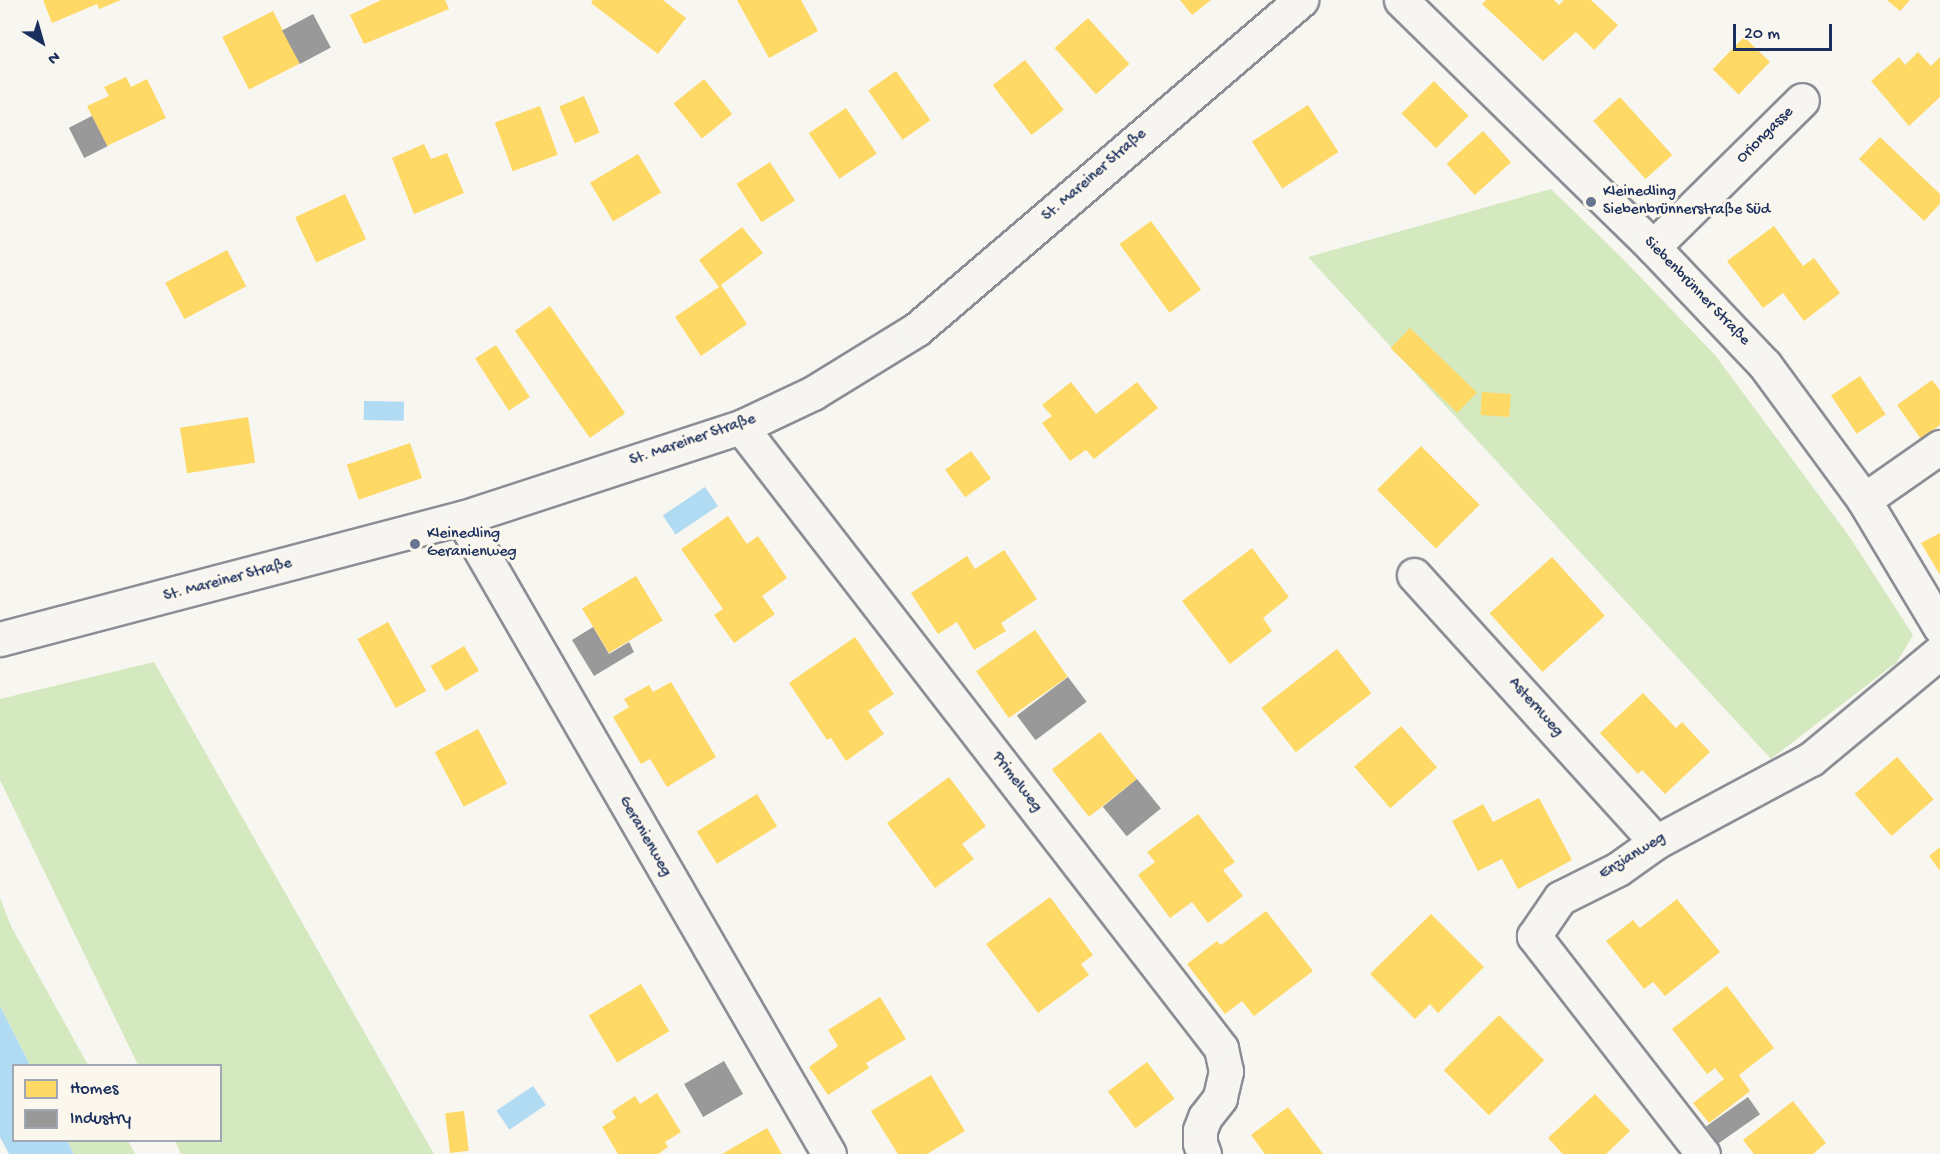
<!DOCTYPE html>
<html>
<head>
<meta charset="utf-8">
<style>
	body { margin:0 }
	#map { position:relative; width:1940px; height:1154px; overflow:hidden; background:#f8f6f0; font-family:"Gochi Hand",sans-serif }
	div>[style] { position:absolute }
	.green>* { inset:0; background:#d5e9c0 }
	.water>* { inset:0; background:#b1dbf3; transform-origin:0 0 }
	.homes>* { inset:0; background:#ffd966; transform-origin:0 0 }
	.industry>* { inset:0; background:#999; transform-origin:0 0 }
	.roads { filter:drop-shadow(2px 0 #8b8e94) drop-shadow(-2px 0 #8b8e94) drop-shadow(0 2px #8b8e94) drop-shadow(0 -2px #8b8e94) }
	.street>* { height:33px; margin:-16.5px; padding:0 16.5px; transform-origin:16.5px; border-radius:16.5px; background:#f6f5f1 }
	.secondary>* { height:33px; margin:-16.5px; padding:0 16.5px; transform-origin:16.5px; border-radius:16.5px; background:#f6f5f1 }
	.dots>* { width:16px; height:16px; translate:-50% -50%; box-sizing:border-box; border:3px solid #fbf7ec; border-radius:50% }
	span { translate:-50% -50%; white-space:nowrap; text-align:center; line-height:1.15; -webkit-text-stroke:6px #fbf7ec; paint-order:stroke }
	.street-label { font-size:16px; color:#1b2f5e }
	.poi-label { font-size:16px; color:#1b2f5e }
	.left { translate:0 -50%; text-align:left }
	.legend { position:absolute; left:12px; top:1064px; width:210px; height:78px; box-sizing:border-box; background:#fbf7ec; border:2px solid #a1a7b3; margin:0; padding:8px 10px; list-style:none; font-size:18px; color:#1b2f5e }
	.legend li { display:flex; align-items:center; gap:12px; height:30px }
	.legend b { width:30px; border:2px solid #a1a7b3 }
	.north { position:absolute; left:12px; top:12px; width:60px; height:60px; -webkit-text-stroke:4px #fbf7ec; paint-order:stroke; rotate:143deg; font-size:16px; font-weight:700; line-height:24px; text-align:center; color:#1b2f5e }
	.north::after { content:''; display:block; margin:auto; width:21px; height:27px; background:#1b2f5e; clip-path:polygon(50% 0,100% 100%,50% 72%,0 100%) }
	.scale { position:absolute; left:1733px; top:24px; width:99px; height:27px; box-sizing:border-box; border:3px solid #1b2f5e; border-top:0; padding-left:8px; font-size:18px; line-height:21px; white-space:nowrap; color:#1b2f5e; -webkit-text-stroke:4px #fbf7ec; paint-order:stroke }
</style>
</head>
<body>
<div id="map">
	<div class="green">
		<i style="clip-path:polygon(1551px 189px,1622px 258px,1715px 355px,1849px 536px,1913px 635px,1897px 662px,1771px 759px,1308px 257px)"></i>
		<i style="clip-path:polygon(154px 662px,399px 1093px,434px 1154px,181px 1154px,175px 1141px,220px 1140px,220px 1066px,138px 1065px,0 780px,0 699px)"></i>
		<i style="clip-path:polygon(0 898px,11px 926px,88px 1065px,30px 1065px,0 1006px)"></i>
		<i style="clip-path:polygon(67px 1141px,128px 1141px,135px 1154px,74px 1154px)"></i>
	</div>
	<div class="water">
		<i style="left:364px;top:401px;width:40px;height:19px;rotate:1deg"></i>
		<i style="left:705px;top:487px;width:23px;height:51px;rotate:56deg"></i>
		<i style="clip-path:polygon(0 1006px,30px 1065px,14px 1066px,14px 1140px,67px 1141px,74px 1154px,9px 1154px,0 1137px)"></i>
		<i style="left:533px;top:1086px;width:23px;height:44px;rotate:56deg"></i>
	</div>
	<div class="homes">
		<i style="clip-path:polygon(43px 0,121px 0,99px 9px,97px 4px,52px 23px)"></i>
		<i style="clip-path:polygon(381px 0,445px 0,449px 9px,364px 44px,350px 15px)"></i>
		<i style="clip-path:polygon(593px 0,663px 0,686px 18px,658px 54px,591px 3px)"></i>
		<i style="clip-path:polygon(737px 0,801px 0,818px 31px,769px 58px)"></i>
		<i style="clip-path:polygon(1180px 0,1211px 0,1192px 15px)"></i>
		<i style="clip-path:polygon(1486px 0,1554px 0,1559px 5px,1564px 0,1591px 0,1618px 25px,1594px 50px,1576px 32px,1543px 61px,1482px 4px)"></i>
		<i style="clip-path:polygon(1887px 0,1910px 0,1900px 11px)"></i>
		<i style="left:273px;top:11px;width:59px;height:57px;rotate:63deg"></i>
		<i style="left:1088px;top:18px;width:62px;height:45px;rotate:48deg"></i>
		<i style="left:1744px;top:37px;width:36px;height:45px;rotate:44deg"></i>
		<i style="clip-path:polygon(1918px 52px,1931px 66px,1940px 57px,1940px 97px,1909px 126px,1871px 81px,1899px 57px,1905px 65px)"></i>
		<i style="left:1025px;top:60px;width:63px;height:41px;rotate:52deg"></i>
		<i style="left:896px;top:71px;width:60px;height:34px;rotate:55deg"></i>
		<i style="clip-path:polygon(126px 77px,131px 87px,147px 79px,166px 118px,107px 146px,87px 106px,109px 96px,104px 87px)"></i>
		<i style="left:704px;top:79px;width:45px;height:39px;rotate:51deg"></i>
		<i style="left:1434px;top:81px;width:49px;height:46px;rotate:45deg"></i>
		<i style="left:584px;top:96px;width:40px;height:27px;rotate:67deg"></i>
		<i style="left:1620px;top:97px;width:78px;height:36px;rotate:48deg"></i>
		<i style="left:1308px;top:105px;width:56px;height:67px;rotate:57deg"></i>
		<i style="left:540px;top:106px;width:52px;height:48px;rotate:70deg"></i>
		<i style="left:846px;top:108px;width:55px;height:45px;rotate:56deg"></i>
		<i style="left:1483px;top:131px;width:42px;height:49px;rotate:48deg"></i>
		<i style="clip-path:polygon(1880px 137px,1940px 194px,1940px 204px,1924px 221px,1859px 159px)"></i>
		<i style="clip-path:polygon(424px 144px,431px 159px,447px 153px,464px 193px,414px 214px,392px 158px)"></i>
		<i style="left:638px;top:154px;width:45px;height:56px;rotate:59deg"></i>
		<i style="left:770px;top:162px;width:46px;height:40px;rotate:57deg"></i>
		<i style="left:345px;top:194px;width:50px;height:55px;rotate:65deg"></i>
		<i style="left:1151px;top:221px;width:85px;height:39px;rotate:54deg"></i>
		<i style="clip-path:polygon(1774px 226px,1803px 266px,1814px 258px,1840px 293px,1804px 321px,1783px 293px,1763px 308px,1727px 261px)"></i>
		<i style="clip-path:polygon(742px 227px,763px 253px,721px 285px,747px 324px,701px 356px,675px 317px,719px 287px,699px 260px)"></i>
		<i style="left:227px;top:250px;width:41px;height:70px;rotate:62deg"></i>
		<i style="left:550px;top:306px;width:131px;height:43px;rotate:55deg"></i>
		<i style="left:1410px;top:328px;width:93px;height:28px;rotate:44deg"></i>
		<i style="left:496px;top:345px;width:62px;height:25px;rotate:57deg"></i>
		<i style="left:1860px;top:376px;width:46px;height:35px;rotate:56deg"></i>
		<i style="clip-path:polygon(1932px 380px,1940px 390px,1940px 425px,1921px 439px,1897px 405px)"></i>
		<i style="clip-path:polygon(1071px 382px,1096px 414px,1137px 382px,1158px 408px,1094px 459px,1086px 450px,1070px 461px,1042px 423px,1052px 416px,1042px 405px)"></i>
		<i style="left:1482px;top:392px;width:29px;height:23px;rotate:4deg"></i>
		<i style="left:248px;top:417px;width:46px;height:69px;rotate:81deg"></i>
		<i style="left:410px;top:443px;width:37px;height:67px;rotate:71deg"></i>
		<i style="left:1421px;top:446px;width:83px;height:62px;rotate:45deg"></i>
		<i style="left:971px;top:451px;width:34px;height:32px;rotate:54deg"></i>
		<i style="clip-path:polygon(728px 516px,747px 544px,758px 536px,787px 578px,762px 596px,775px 614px,734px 643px,714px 615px,723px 609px,681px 549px)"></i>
		<i style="clip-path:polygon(1940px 533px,1940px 575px,1921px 543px)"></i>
		<i style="clip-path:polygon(1252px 548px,1289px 597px,1263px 618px,1272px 631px,1230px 664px,1182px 601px)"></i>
		<i style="clip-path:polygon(1004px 550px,1037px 599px,1001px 623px,1006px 631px,974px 650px,957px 622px,938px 634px,911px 593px,967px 556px,975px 569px)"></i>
		<i style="left:1552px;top:557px;width:79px;height:84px;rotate:48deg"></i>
		<i style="left:636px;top:576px;width:52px;height:63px;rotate:59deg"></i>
		<i style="left:388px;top:622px;width:79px;height:35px;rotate:61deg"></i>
		<i style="left:1035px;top:630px;width:57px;height:72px;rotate:55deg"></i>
		<i style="clip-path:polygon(855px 637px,894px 694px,868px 711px,884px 734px,846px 761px,831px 738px,827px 740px,789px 683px)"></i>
		<i style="left:464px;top:646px;width:29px;height:39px;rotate:59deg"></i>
		<i style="left:1337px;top:649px;width:56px;height:96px;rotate:52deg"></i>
		<i style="clip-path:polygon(671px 682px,716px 757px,667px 787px,650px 759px,641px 764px,613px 717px,629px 707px,624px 699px,649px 685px,653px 692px)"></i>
		<i style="clip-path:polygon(1643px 693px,1676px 728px,1682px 722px,1710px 752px,1665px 794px,1642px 770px,1638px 774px,1600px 733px)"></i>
		<i style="left:1401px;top:726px;width:55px;height:62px;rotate:49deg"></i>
		<i style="left:478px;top:729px;width:62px;height:49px;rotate:62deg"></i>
		<i style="left:1100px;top:732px;width:60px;height:61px;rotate:52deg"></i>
		<i style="left:1897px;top:757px;width:56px;height:56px;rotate:49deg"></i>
		<i style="clip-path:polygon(949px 777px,986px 826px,962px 844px,974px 859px,935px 888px,887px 823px)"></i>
		<i style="left:757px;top:794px;width:38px;height:71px;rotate:58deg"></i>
		<i style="clip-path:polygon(1539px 798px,1572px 860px,1518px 889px,1502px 859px,1478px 871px,1452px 821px,1483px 804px,1493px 822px)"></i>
		<i style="clip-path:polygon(1198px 814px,1235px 862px,1223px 870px,1243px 896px,1208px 923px,1192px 902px,1170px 918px,1138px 875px,1155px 862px,1147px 852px)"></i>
		<i style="clip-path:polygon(1940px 847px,1940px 871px,1929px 856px)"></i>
		<i style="clip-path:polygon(1050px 897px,1093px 955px,1081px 964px,1089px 975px,1038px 1013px,986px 944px)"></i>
		<i style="clip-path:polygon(1677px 899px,1720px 952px,1665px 996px,1653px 982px,1644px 989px,1606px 941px,1633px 920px,1640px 928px)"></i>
		<i style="clip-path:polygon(1266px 911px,1313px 971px,1254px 1016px,1242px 1001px,1225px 1014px,1187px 964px,1217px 941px,1221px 945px)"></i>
		<i style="clip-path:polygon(1431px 914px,1484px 967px,1438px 1013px,1430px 1004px,1415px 1019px,1370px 974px)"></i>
		<i style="left:641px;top:984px;width:55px;height:61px;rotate:59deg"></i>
		<i style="clip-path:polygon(1727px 986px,1774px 1048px,1739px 1075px,1750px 1091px,1709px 1123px,1693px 1103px,1724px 1079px,1715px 1068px,1707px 1074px,1672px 1029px)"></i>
		<i style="clip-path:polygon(880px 997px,906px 1039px,866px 1063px,869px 1068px,828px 1095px,809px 1067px,838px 1046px,828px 1030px)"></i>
		<i style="left:1499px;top:1015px;width:64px;height:78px;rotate:45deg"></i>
		<i style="left:1147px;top:1062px;width:46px;height:49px;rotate:53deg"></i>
		<i style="clip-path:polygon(931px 1075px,965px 1131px,927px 1154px,898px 1154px,871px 1111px)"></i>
		<i style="clip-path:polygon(657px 1093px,681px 1132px,665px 1142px,668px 1147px,658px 1154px,618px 1154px,602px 1127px,616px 1118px,612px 1111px,635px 1096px,640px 1104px)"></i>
		<i style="clip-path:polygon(1595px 1094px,1630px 1131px,1606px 1154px,1563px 1154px,1548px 1138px)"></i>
		<i style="clip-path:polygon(1793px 1101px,1826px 1143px,1813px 1154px,1754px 1154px,1743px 1140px)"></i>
		<i style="clip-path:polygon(1288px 1107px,1323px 1154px,1265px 1154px,1251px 1135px)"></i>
		<i style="left:464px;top:1111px;width:40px;height:19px;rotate:83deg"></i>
		<i style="clip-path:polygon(767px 1128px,782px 1154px,722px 1154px)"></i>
	</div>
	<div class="industry">
		<i style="left:313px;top:14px;width:38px;height:35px;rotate:62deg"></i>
		<i style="left:92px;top:116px;width:34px;height:26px;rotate:63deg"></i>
		<i style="clip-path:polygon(593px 627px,609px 654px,629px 642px,634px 652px,594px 676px,572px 640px)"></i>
		<i style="left:1068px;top:677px;width:31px;height:64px;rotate:53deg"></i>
		<i style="left:1137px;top:779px;width:38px;height:44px;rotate:51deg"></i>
		<i style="left:724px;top:1061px;width:38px;height:46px;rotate:60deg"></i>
		<i style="left:1748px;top:1097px;width:21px;height:51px;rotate:55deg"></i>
	</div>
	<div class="roads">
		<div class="street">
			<i style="left:1401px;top:0;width:353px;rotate:44.4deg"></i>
			<i style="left:1653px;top:247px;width:163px;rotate:46.5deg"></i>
			<i style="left:1765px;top:365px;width:167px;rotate:53.7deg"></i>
			<i style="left:1864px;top:500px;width:148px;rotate:59.1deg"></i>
			<i style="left:1653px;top:247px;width:209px;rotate:-44.6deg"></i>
			<i style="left:741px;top:427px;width:785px;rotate:52.3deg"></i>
			<i style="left:1221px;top:1048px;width:24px;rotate:78deg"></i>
			<i style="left:1226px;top:1071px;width:28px;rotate:103deg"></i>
			<i style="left:1220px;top:1098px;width:24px;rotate:128deg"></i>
			<i style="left:1205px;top:1117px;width:14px;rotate:111deg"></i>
			<i style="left:1200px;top:1130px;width:13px;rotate:90deg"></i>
			<i style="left:1200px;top:1143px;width:12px;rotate:70deg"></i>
			<i style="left:1864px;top:500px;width:93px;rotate:-34.9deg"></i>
			<i style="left:462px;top:518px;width:734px;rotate:60.01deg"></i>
			<i style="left:1414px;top:575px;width:360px;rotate:47.8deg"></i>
			<i style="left:1703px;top:1154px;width:276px;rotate:-127.8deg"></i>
			<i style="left:1534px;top:936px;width:46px;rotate:-55.6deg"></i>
			<i style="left:1560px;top:898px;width:65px;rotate:-26.6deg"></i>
			<i style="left:1618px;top:869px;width:47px;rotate:-35.4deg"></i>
			<i style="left:1656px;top:842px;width:176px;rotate:-28.2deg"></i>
			<i style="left:1811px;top:759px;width:168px;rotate:-39.7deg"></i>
		</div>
		<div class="secondary">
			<i style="left:0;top:639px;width:478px;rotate:-14.7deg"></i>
			<i style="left:462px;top:518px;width:293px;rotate:-18.1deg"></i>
			<i style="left:741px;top:427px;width:80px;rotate:-25.3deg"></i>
			<i style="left:813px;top:393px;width:122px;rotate:-31.6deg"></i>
			<i style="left:917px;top:329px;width:506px;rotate:-40.59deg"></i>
		</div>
	</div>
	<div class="dots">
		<i style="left:1591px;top:202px;background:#687591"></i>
		<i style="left:415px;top:544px;background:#687591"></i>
	</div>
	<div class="street-label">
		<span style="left:1766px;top:136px;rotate:-45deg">Oriongasse</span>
		<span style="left:1095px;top:176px;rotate:-41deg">St. Mareiner Straße</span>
		<span style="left:1696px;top:292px;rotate:46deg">Siebenbrünner Straße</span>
		<span style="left:693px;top:441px;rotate:-19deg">St. Mareiner Straße</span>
		<span style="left:228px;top:581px;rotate:-15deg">St. Mareiner Straße</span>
		<span style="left:1535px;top:708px;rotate:48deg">Asternweg</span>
		<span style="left:1016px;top:783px;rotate:52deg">Primelweg</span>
		<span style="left:644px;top:837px;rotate:60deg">Geranienweg</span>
		<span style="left:1633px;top:857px;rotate:-32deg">Enzianweg</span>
	</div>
	<div class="poi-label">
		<span class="left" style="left:1603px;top:202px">Kleinedling<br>Siebenbrünnerstraße Süd</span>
		<span class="left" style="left:427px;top:544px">Kleinedling<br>Geranienweg</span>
	</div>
	<ul class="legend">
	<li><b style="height:16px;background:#ffd966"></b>Homes</li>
	<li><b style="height:16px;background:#999"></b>Industry</li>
	</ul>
	<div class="north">N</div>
	<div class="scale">20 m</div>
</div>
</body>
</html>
